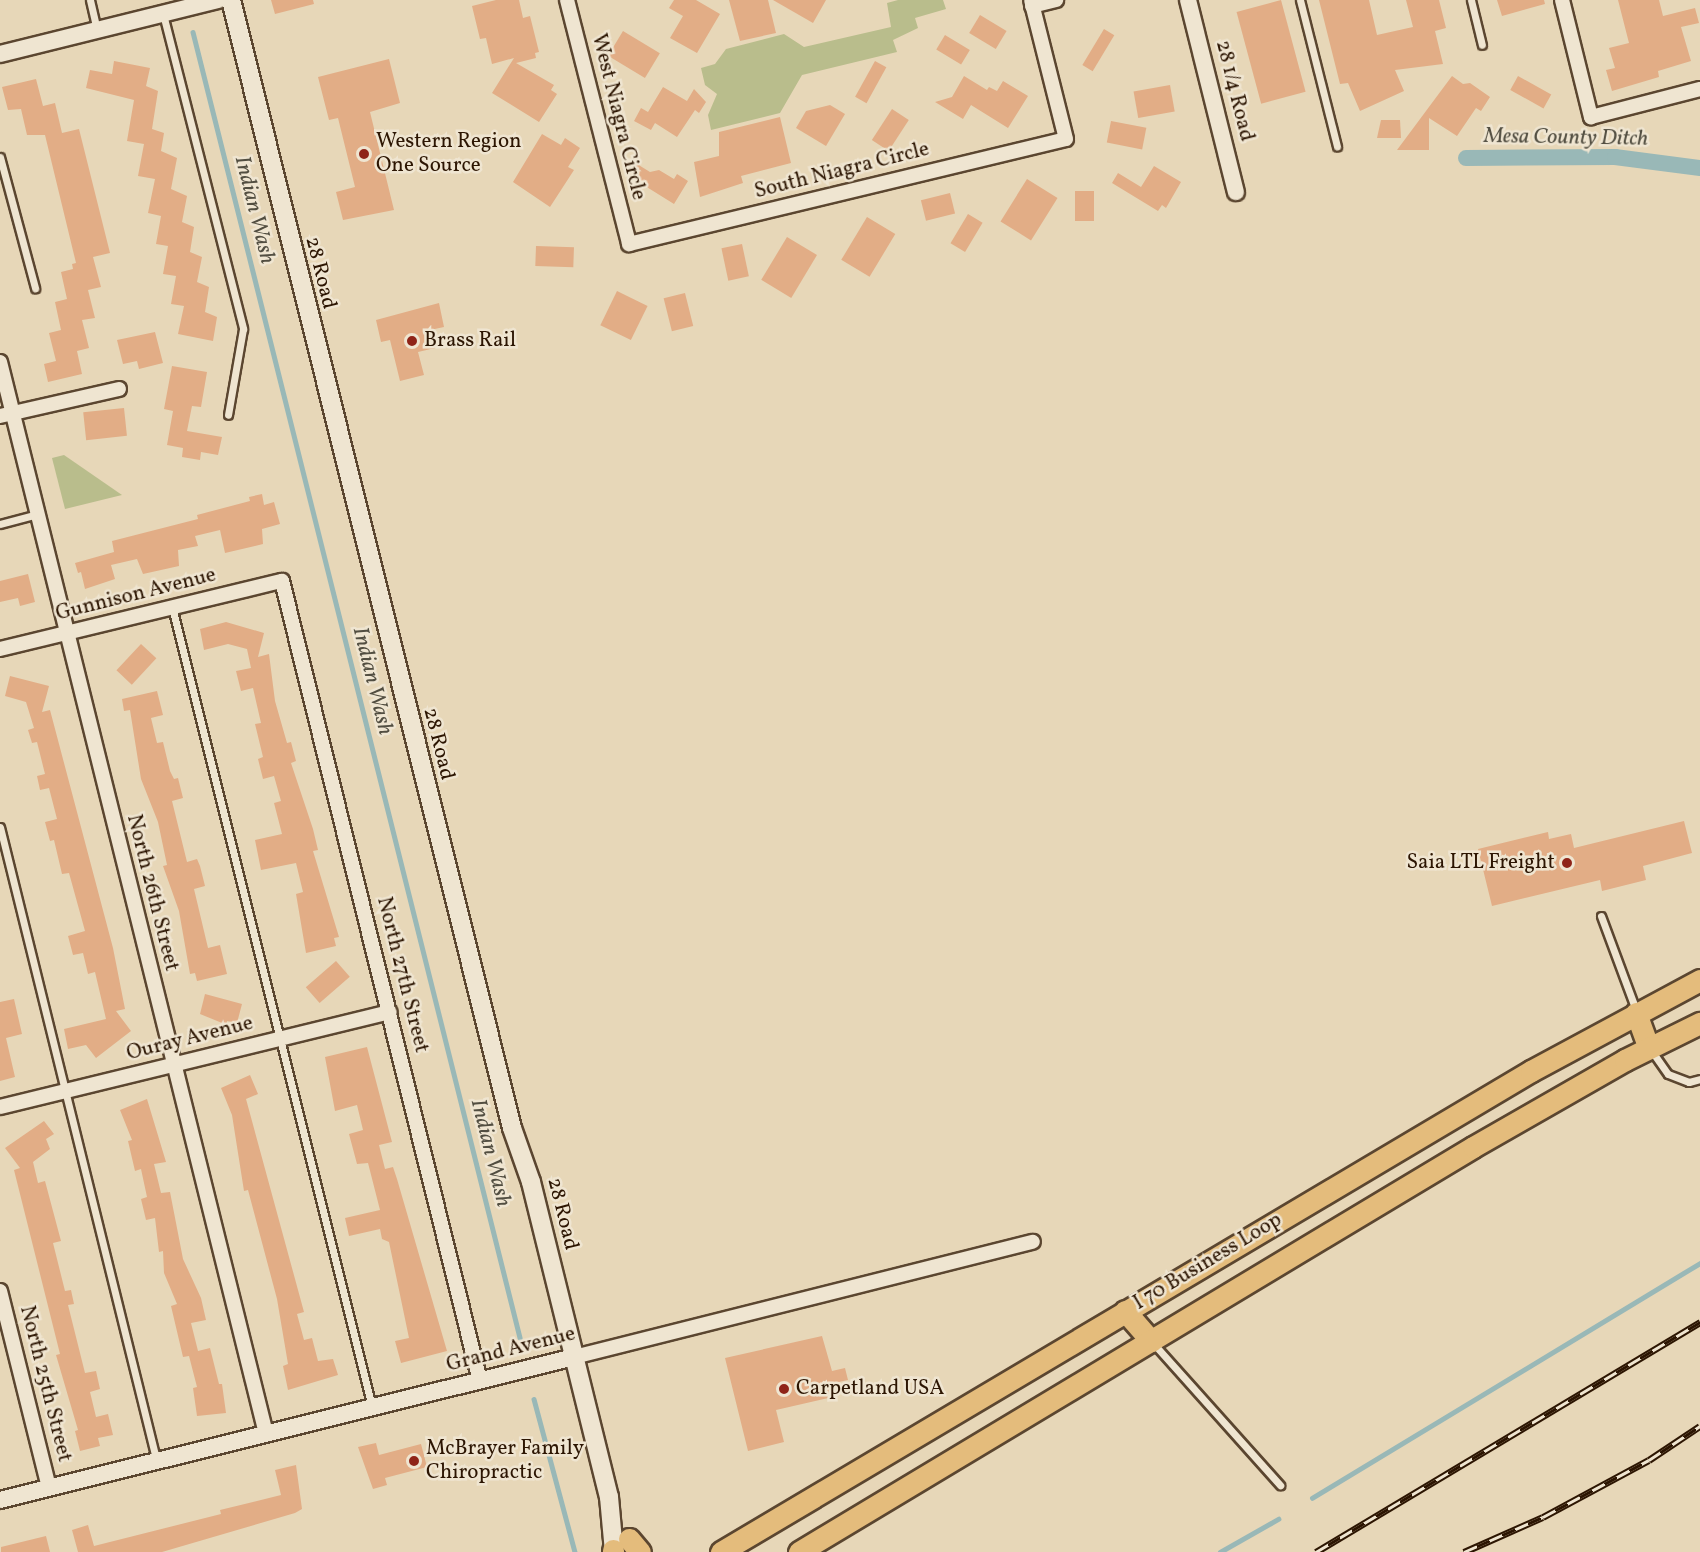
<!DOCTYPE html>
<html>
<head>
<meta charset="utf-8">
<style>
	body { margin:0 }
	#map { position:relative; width:1700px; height:1552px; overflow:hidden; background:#e7d7b8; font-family:Vollkorn,serif }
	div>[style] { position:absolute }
	.green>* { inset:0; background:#b9bd8c }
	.stream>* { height:4.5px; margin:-2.25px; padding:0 2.25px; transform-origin:2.25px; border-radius:2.25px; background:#99b8b7 }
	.canal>* { height:16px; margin:-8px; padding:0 8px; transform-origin:8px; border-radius:8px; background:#99b8b7 }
	.building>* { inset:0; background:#e2ad86; transform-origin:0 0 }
	.roads { filter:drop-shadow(2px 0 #5b4630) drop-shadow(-2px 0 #5b4630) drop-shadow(0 2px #5b4630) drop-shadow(0 -2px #5b4630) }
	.service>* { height:7px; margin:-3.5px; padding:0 3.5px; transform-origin:3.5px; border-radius:3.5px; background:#efe5d1 }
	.minor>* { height:14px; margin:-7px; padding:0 7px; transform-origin:7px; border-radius:7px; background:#efe5d1 }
	.tertiary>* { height:16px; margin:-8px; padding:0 8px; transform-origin:8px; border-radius:8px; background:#efe5d1 }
	.secondary>* { height:18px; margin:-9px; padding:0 9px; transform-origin:9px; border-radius:9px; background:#efe5d1 }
	.primary>* { height:21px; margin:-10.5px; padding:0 10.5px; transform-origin:10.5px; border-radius:10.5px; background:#e4bc7c }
	.rail>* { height:7px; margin-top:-3.5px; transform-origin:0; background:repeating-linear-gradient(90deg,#efe5d1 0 14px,#2c1502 0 28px); box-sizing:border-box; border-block:2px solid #2c1502 }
	.dots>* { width:16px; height:16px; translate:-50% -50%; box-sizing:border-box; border:3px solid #efe5d1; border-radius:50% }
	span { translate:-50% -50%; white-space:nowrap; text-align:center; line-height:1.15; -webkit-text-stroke:5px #efe5d1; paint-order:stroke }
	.street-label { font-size:21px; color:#2c1502 }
	.poi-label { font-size:21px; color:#2c1502 }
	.left { translate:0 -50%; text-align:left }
	.right { translate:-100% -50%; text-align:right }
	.water-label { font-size:22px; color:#524e41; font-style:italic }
</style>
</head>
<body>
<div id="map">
	<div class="green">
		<i style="clip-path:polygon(898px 0,943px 0,946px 9px,915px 18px,918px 28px,893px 40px,897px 52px,802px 75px,780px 113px,711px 130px,708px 115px,717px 94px,705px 85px,701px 68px,715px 64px,726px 49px,784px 34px,804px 47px,891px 27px,887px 3px)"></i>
		<i style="clip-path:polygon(64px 455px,122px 495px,65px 509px,52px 458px)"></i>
	</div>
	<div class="stream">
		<i style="left:193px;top:32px;width:1346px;rotate:75.94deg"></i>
		<i style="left:534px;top:1399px;width:158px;rotate:75deg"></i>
		<i style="left:1312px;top:1498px;width:454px;rotate:-31.2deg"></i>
		<i style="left:1220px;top:1552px;width:67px;rotate:-29.6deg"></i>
	</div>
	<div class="canal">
		<i style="left:1466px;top:158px;width:149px;rotate:-0.4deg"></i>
		<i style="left:1615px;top:157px;width:86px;rotate:7.4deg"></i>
	</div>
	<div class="building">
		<i style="clip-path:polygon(271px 0,313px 0,314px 4px,275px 14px)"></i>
		<i style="clip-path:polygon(496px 0,519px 0,523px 18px,530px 16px,539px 52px,535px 53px,536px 58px,516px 63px,554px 85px,551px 90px,557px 94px,539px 122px,492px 93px,514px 58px,492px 64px,486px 38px,480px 39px,472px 6px)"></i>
		<i style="clip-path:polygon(674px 0,696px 0,720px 14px,697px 53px,670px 38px,683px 16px,669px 8px)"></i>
		<i style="clip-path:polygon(729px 0,768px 0,776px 33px,740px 41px)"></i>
		<i style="clip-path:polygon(773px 0,826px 0,813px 23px)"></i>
		<i style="left:1281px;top:0;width:95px;height:46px;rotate:75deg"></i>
		<i style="clip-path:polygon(1319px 0,1369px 0,1377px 35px,1413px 27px,1406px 0,1439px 0,1446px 28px,1435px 31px,1443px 64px,1395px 70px,1404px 91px,1360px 111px,1348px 83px,1340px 84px)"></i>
		<i style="clip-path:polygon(1497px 0,1544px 0,1545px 4px,1502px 16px)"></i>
		<i style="clip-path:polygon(1618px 0,1659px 0,1663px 16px,1695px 8px,1699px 23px,1681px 27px,1691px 61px,1658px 71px,1659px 77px,1612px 91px,1606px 70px,1615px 68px,1609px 48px,1629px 43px)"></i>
		<i style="left:980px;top:15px;width:31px;height:21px;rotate:31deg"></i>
		<i style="left:1104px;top:29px;width:12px;height:42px;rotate:31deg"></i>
		<i style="left:623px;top:31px;width:43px;height:29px;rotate:31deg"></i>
		<i style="left:945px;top:35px;width:29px;height:17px;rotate:31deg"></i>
		<i style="clip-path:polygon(389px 59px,400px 103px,370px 112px,394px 210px,343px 220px,336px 192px,355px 187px,338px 118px,329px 120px,318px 77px)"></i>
		<i style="clip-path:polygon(114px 61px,150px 68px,146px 86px,158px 91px,152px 129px,164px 133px,161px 151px,177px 158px,171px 189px,187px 196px,182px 222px,194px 227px,190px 252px,202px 257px,197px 282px,209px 287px,205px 312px,217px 317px,213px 341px,178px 334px,184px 306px,171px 304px,176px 276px,163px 274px,168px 246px,156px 244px,161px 216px,148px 213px,155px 179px,138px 176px,144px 144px,127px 141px,134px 100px,86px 88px,90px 70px,112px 74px)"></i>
		<i style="left:875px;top:61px;width:13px;height:41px;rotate:29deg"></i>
		<i style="clip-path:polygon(964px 76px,987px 90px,989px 87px,997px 91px,1003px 81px,1028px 96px,1008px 128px,971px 105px,963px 119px,935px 102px,952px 97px)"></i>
		<i style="clip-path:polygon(1452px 76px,1463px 84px,1470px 83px,1490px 97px,1481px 111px,1476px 108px,1457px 136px,1429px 118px,1429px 150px,1397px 150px)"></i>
		<i style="left:1518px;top:76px;width:38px;height:16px;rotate:29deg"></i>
		<i style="clip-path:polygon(36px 79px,43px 106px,55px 103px,62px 133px,79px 129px,110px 253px,93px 257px,101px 287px,88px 290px,95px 318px,82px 320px,89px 348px,77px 351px,82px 374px,48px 382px,44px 364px,56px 361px,49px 333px,61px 330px,55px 302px,67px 299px,61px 272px,73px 269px,72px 264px,76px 263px,45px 135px,27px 135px,21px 109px,8px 110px,2px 87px)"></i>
		<i style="left:1170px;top:85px;width:27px;height:37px;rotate:80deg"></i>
		<i style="clip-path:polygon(663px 87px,687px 101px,694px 89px,706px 102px,699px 113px,695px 110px,677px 137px,655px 123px,651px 130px,634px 121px,641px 108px,648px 112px)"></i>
		<i style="clip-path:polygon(830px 105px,845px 114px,826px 146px,796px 128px,806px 111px)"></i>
		<i style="left:892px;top:109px;width:20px;height:37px;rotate:33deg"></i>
		<i style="clip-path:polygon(780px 117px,791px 163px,741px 176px,743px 183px,700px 197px,694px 162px,719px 156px,719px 132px)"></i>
		<i style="clip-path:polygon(1381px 120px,1400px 120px,1401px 138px,1377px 138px)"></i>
		<i style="left:1111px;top:121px;width:36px;height:22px;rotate:11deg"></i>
		<i style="clip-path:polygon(542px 134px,561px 145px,565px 138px,580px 148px,568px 167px,574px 170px,550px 207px,513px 182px)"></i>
		<i style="clip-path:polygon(637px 164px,650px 172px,659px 170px,674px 179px,677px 174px,688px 181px,674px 204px,629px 176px)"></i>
		<i style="clip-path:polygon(1154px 166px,1181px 182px,1166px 208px,1162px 205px,1158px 211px,1112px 183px,1118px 173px,1141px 187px)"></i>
		<i style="left:1027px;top:179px;width:36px;height:50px;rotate:32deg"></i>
		<i style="left:1075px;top:191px;width:19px;height:30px"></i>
		<i style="left:950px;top:193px;width:21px;height:30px;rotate:76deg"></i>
		<i style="left:968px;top:214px;width:17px;height:34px;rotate:31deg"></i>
		<i style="left:867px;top:217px;width:33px;height:50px;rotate:31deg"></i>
		<i style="left:787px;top:237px;width:35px;height:50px;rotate:31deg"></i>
		<i style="left:742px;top:244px;width:33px;height:21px;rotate:78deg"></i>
		<i style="left:536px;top:246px;width:38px;height:20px;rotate:2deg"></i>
		<i style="left:617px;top:291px;width:34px;height:38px;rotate:26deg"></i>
		<i style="left:685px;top:293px;width:34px;height:22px;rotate:76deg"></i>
		<i style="clip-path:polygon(439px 303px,444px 327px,430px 330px,435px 348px,418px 352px,424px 375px,400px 381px,390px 340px,381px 342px,376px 320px)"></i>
		<i style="clip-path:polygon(155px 332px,163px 363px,139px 369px,137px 361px,123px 364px,117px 340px)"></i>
		<i style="clip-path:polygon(172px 366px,207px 372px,201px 407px,192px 406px,187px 431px,222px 437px,218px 455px,201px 452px,200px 460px,182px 457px,183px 448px,167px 445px,173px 411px,164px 409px)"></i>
		<i style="left:124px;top:408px;width:28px;height:41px;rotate:84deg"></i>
		<i style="clip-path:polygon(262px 494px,264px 505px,274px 502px,280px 524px,262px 529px,263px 544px,225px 553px,220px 530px,195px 536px,198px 546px,178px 550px,179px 566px,143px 574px,137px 559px,111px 565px,115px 579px,85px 589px,81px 572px,78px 573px,75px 563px,114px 552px,112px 541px,198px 519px,197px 515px,250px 501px,249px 497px)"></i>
		<i style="clip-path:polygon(28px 574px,35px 602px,20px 606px,18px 598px,0 602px,0 581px)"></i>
		<i style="clip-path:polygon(226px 622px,264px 633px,258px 657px,269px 654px,275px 701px,287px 743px,291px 742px,296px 761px,291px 763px,313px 829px,318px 850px,313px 851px,339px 937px,334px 938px,336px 946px,306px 953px,296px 894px,303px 892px,296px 863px,261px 870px,255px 840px,282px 834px,274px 803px,281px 801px,274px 776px,263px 779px,258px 759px,263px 757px,255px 724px,261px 723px,253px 688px,241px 691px,236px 671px,251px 668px,247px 649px,228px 644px,204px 650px,200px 629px)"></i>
		<i style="left:141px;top:644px;width:21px;height:36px;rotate:43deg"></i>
		<i style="clip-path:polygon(10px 676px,49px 686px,42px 712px,50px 710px,113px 948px,125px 1009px,116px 1011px,131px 1031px,96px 1058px,86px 1045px,68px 1049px,64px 1029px,106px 1019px,95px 972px,88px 974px,83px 953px,73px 955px,68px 936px,85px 931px,69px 873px,62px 874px,54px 840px,50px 841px,45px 822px,57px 819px,49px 788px,40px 790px,37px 776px,45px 774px,37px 742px,32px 743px,28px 730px,34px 728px,26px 702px,5px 696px)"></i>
		<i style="clip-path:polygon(157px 691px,163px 715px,151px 718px,157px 743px,163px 742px,170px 771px,174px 779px,178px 778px,183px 798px,172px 801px,187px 862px,197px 859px,200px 866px,205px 886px,194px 889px,208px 948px,220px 945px,227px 974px,197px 981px,195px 973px,190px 974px,179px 911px,163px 866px,167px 865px,158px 822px,141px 779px,130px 710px,124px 711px,122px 699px)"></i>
		<i style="clip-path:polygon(1684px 821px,1692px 853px,1643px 866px,1646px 880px,1602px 891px,1600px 880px,1492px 906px,1478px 849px,1548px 832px,1549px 839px,1571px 834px,1574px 848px)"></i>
		<i style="left:336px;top:961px;width:21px;height:40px;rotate:49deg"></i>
		<i style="clip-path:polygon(205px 994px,242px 1004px,237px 1023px,227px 1021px,227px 1025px,200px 1014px)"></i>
		<i style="clip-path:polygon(14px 999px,22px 1034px,6px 1038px,15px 1077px,0 1081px,0 1002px)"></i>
		<i style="clip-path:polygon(367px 1047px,392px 1142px,379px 1145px,385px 1169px,393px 1167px,397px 1179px,447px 1351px,401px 1363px,395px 1341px,409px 1338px,389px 1242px,382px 1239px,380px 1229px,349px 1236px,345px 1218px,380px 1210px,368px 1163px,357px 1164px,349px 1134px,363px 1130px,357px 1105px,335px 1111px,325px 1057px)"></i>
		<i style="clip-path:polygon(250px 1075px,258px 1094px,246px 1099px,304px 1312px,297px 1314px,304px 1340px,312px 1338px,318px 1361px,333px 1359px,338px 1375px,288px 1390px,283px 1366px,288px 1364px,277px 1299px,248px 1190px,244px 1191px,232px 1115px,221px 1088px)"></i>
		<i style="clip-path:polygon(147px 1099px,166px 1162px,154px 1164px,161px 1193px,170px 1192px,183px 1259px,201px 1298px,206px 1320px,191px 1323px,198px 1351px,210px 1348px,219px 1384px,222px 1384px,226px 1413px,197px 1416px,193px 1388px,197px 1387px,189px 1356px,183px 1357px,171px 1306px,177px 1304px,164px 1273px,163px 1251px,159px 1252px,155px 1218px,146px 1220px,141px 1199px,147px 1197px,141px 1169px,135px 1171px,128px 1141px,132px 1140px,120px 1110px)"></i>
		<i style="clip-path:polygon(44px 1121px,54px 1134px,46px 1139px,50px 1149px,33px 1162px,38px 1183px,45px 1181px,61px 1241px,53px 1243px,65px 1291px,71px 1290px,74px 1304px,68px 1305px,85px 1373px,96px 1371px,100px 1389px,90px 1392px,96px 1417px,108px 1414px,113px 1435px,98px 1438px,100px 1446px,80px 1451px,75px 1431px,78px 1430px,56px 1355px,60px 1354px,14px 1170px,20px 1168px,5px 1148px)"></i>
		<i style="clip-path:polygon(822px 1336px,832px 1371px,845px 1368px,848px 1380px,834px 1383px,837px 1396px,776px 1410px,784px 1442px,748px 1451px,725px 1358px)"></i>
		<i style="clip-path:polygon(376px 1443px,379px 1455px,421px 1444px,427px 1467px,385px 1478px,387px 1485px,373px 1489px,358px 1447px)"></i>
		<i style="clip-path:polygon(296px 1465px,302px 1509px,295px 1513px,162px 1552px,78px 1552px,72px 1530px,88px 1525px,94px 1546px,221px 1514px,220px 1510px,281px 1495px,275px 1470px)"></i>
		<i style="clip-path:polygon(46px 1536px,50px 1552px,1px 1552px,1px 1547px)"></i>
	</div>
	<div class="roads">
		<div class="service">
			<i style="left:90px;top:0;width:31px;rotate:77deg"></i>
			<i style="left:1300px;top:0;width:151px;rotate:75.8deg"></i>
			<i style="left:1471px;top:0;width:46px;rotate:76.3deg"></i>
			<i style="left:163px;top:14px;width:325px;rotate:75.7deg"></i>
			<i style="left:243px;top:329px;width:87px;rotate:99.9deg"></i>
			<i style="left:0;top:157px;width:136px;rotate:75deg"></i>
			<i style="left:0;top:524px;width:38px;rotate:-15deg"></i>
			<i style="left:172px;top:607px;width:825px;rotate:75.96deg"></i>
			<i style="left:0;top:827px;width:651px;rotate:76.13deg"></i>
			<i style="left:1601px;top:916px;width:100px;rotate:69.6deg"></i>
			<i style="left:1651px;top:1050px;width:29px;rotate:55deg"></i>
			<i style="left:1668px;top:1074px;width:22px;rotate:21deg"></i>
			<i style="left:1689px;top:1082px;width:11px;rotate:-15deg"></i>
			<i style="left:1153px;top:1343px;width:191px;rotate:48.2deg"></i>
		</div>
		<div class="minor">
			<i style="left:567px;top:0;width:252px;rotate:75.7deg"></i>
			<i style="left:629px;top:244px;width:449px;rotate:-13.5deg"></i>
			<i style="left:1066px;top:139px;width:143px;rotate:-104.1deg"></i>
			<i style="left:1562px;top:0;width:121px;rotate:76.1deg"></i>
			<i style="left:1591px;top:117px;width:113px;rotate:-14.4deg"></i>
			<i style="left:1032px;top:6px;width:25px;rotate:-14deg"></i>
			<i style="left:0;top:362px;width:1105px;rotate:76.06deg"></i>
			<i style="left:0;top:416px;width:122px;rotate:-12.8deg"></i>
			<i style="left:0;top:649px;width:290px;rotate:-13.6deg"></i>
			<i style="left:282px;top:581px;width:824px;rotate:76.1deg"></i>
			<i style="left:0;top:1107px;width:401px;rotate:-13.7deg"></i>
			<i style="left:0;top:1291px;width:203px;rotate:76deg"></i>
			<i style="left:574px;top:1357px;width:473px;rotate:-14.1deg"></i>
		</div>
		<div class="tertiary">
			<i style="left:1188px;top:0;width:198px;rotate:76deg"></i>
			<i style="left:0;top:54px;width:225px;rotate:-13.9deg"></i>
			<i style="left:0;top:1500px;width:592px;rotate:-13.99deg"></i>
		</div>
		<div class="secondary">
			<i style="left:231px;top:0;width:1162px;rotate:76.01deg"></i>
			<i style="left:512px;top:1128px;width:57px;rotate:70.6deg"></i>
			<i style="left:531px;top:1182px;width:325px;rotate:76.1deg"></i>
			<i style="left:609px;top:1497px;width:55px;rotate:84.8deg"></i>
		</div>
		<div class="primary">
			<i style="left:1636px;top:1013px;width:37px;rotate:70deg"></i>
			<i style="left:1125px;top:1311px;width:40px;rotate:49deg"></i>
			<i style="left:629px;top:1539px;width:17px;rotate:50deg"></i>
			<i style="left:613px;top:1552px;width:2px;rotate:-90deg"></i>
			<i style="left:721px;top:1552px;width:942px;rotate:-30.7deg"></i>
			<i style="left:1531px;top:1071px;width:192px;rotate:-28.3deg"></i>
			<i style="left:799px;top:1552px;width:786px;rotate:-31deg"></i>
			<i style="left:1473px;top:1147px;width:175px;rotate:-29.8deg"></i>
			<i style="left:1625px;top:1060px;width:84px;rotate:-26.3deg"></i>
		</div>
	</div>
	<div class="rail">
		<i style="left:1316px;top:1552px;width:448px;rotate:-30.9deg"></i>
		<i style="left:1464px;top:1552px;width:86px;rotate:-23.9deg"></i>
		<i style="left:1543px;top:1517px;width:120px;rotate:-28.3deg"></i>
		<i style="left:1649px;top:1460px;width:61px;rotate:-33.7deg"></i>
	</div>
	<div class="dots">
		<i style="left:364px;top:154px;background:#8f2418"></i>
		<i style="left:412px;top:341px;background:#8f2418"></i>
		<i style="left:1567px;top:863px;background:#8f2418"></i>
		<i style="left:784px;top:1389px;background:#8f2418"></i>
		<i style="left:414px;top:1461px;background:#8f2418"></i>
	</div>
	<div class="street-label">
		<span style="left:1234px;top:91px;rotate:76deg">28 1/4 Road</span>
		<span style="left:618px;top:117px;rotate:76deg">West Niagra Circle</span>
		<span style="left:842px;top:171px;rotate:-14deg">South Niagra Circle</span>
		<span style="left:320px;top:273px;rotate:76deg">28 Road</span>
		<span style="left:136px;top:595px;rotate:-14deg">Gunnison Avenue</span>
		<span style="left:438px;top:744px;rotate:76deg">28 Road</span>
		<span style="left:152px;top:893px;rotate:76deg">North 26th Street</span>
		<span style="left:402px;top:975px;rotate:76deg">North 27th Street</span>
		<span style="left:190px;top:1039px;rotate:-14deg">Ouray Avenue</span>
		<span style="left:562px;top:1214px;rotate:76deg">28 Road</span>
		<span style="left:1208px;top:1262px;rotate:-31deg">I 70 Business Loop</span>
		<span style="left:511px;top:1350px;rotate:-14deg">Grand Avenue</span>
		<span style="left:45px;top:1384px;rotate:76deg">North 25th Street</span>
	</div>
	<div class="poi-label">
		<span class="left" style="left:376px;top:154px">Western Region<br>One Source</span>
		<span class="left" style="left:424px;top:341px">Brass Rail</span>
		<span class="right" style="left:1555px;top:863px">Saia LTL Freight</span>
		<span class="left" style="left:796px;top:1389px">Carpetland USA</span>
		<span class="left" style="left:426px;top:1461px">McBrayer Family<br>Chiropractic</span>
	</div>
	<div class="water-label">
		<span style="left:1566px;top:138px;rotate:1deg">Mesa County Ditch</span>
		<span style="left:254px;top:210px;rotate:76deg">Indian Wash</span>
		<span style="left:372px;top:681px;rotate:76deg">Indian Wash</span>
		<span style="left:490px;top:1153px;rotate:76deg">Indian Wash</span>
	</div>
</div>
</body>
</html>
